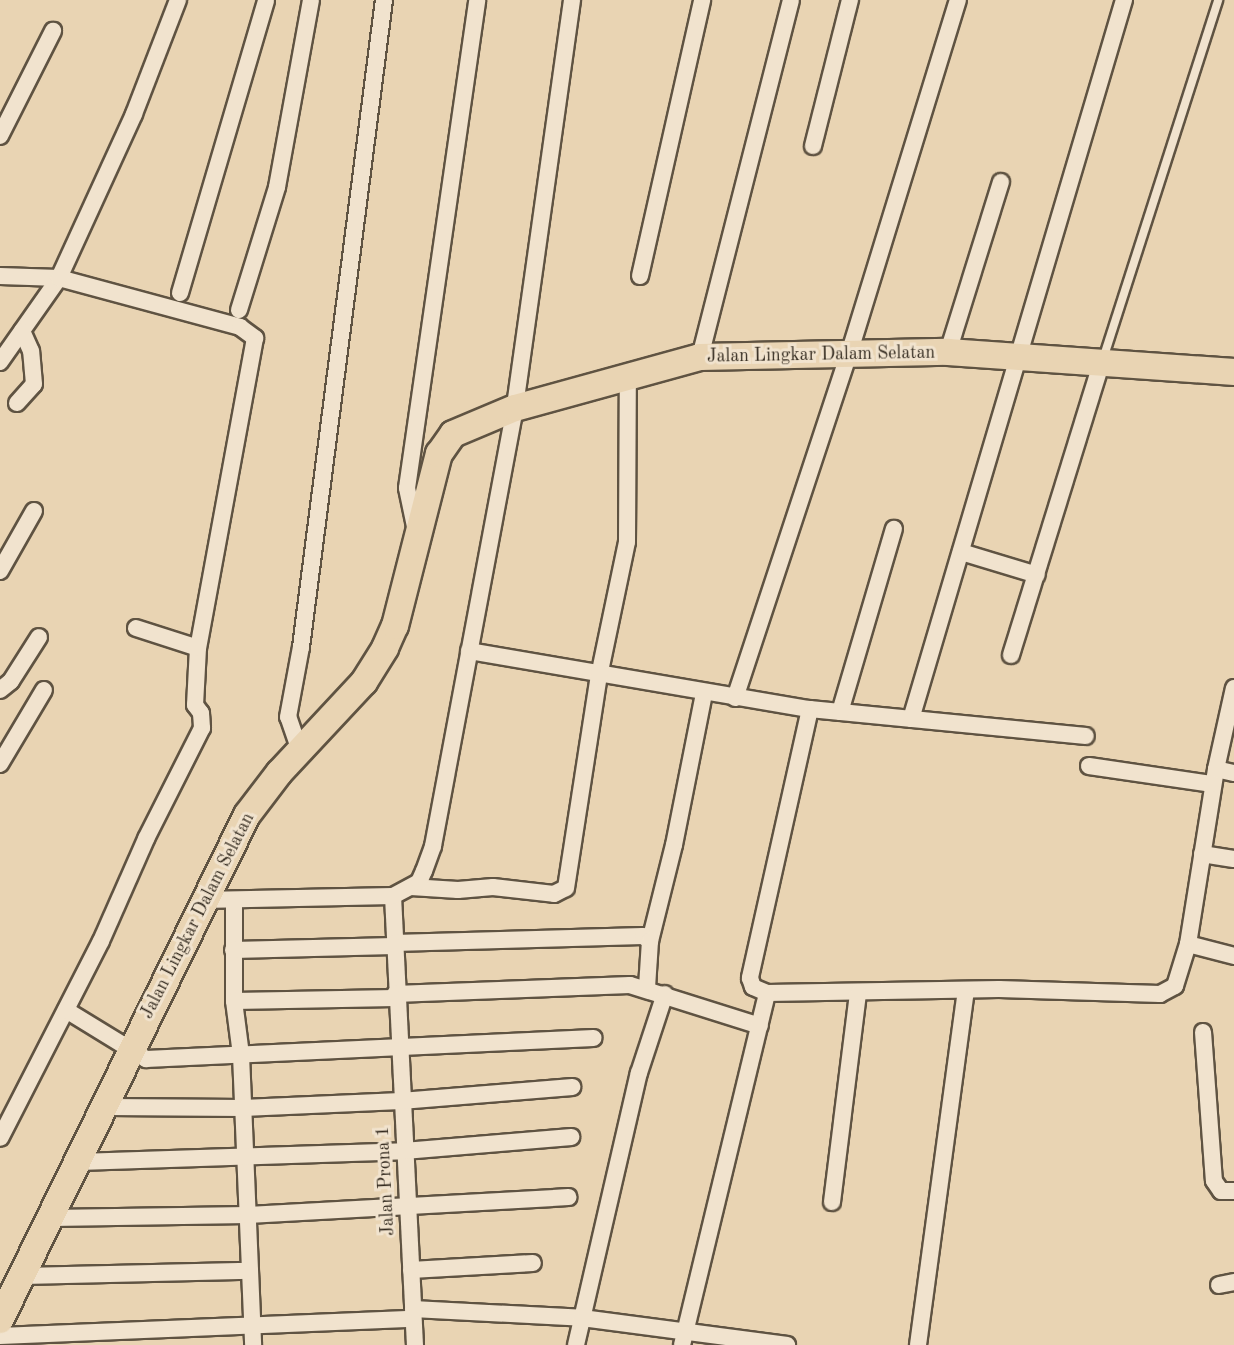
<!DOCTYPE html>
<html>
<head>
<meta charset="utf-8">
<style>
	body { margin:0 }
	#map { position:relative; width:1234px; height:1345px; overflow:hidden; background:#e9d4b3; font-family:"Old Standard TT",serif }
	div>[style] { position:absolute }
	.roads { filter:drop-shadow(2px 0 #5f5342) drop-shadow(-2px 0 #5f5342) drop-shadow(0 2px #5f5342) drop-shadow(0 -2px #5f5342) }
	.service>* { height:8px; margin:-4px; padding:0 4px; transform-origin:4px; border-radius:4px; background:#f1e3ce }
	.minor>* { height:16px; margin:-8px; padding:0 8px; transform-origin:8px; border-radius:8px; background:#f1e3ce }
	.primary>* { height:26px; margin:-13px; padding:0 13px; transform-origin:13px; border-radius:13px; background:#e9d4b3 }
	span { translate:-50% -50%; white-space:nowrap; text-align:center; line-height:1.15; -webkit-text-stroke:6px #f1e3ce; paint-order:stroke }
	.street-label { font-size:18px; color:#31281d }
</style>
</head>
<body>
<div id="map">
	<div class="roads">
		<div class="service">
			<i style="left:1103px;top:359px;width:377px;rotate:-72.2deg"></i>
		</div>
		<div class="minor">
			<i style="left:0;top:136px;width:118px;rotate:-63.2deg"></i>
			<i style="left:813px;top:146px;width:151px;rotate:-75.8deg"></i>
			<i style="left:0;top:276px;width:59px;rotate:1.9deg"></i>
			<i style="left:59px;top:278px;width:188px;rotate:15.1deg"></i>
			<i style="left:240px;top:327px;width:19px;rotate:36deg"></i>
			<i style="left:255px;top:338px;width:315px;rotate:100.4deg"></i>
			<i style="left:198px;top:648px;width:57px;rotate:93deg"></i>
			<i style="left:195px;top:705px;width:10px;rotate:53deg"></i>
			<i style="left:201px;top:713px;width:15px;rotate:86deg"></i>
			<i style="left:202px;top:728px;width:124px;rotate:116.8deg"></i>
			<i style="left:146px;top:839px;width:111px;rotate:113.8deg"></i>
			<i style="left:101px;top:941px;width:221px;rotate:117.1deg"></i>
			<i style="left:640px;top:276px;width:283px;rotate:-77.3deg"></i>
			<i style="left:180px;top:293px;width:305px;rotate:-73.6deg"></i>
			<i style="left:239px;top:310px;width:129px;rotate:-72.8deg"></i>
			<i style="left:277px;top:187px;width:190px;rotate:-79.7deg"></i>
			<i style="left:948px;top:352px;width:178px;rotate:-72.7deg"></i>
			<i style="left:700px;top:357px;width:368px;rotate:-75.7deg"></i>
			<i style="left:0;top:362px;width:103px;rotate:-54.9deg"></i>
			<i style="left:59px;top:278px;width:180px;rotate:-65.4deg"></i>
			<i style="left:134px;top:114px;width:122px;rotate:-68.9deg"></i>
			<i style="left:17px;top:403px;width:25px;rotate:-48deg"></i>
			<i style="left:34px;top:384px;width:33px;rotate:-95deg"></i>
			<i style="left:31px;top:351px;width:22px;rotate:-114deg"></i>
			<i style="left:417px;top:536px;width:49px;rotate:-101.8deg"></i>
			<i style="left:407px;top:488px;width:493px;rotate:-81.8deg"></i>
			<i style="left:961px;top:552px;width:79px;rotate:16.8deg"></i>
			<i style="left:0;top:571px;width:69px;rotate:-60.5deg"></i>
			<i style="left:136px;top:628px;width:65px;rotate:17.9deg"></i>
			<i style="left:469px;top:651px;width:346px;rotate:9.7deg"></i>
			<i style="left:810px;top:709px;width:277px;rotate:5.6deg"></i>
			<i style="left:1011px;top:655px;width:304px;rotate:-72.8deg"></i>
			<i style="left:0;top:690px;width:14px;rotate:-39deg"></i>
			<i style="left:11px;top:681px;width:52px;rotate:-57.5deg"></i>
			<i style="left:735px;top:698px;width:362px;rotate:-71.7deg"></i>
			<i style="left:849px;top:354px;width:370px;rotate:-72.9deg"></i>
			<i style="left:810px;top:709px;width:276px;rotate:102.6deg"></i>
			<i style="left:750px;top:978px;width:9px;rotate:72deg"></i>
			<i style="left:753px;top:987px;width:15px;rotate:23deg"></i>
			<i style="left:767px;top:993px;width:232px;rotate:-1deg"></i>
			<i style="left:999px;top:989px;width:161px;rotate:1.8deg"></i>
			<i style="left:1160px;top:994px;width:17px;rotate:-28deg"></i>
			<i style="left:1175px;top:986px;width:44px;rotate:-72.8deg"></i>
			<i style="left:1188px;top:944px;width:177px;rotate:-80.9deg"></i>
			<i style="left:1216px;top:769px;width:83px;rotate:-77.5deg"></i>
			<i style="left:840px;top:712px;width:191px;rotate:-73.6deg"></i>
			<i style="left:911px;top:719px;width:750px;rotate:-73.5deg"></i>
			<i style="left:300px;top:751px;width:36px;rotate:-109deg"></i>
			<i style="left:288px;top:717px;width:71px;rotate:-79.5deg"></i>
			<i style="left:301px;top:647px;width:652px;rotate:-82.69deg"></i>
			<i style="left:0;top:764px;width:86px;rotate:-59.3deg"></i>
			<i style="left:1089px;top:766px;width:125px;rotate:8.3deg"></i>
			<i style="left:1216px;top:769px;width:18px;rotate:13deg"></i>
			<i style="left:1202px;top:854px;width:32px;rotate:9deg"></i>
			<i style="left:411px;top:887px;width:47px;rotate:3.7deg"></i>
			<i style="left:458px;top:890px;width:35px;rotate:-5deg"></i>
			<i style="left:493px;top:887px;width:61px;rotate:6.5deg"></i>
			<i style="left:554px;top:894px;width:13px;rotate:-27deg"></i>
			<i style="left:566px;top:888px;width:215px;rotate:-81.2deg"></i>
			<i style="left:599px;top:676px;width:137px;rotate:-78.2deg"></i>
			<i style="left:627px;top:542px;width:166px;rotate:-89.7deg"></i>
			<i style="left:393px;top:896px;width:450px;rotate:87.2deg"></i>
			<i style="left:203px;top:900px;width:190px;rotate:-1.2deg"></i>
			<i style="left:393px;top:896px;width:30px;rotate:-28deg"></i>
			<i style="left:419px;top:882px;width:12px;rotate:-66deg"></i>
			<i style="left:424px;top:871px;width:27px;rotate:-70deg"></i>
			<i style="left:433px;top:846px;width:441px;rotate:-79.4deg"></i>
			<i style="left:514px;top:413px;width:417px;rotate:-82deg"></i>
			<i style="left:234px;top:901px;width:100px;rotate:90deg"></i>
			<i style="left:234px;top:1001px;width:54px;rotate:82.6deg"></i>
			<i style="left:241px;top:1055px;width:290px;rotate:87.6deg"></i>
			<i style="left:650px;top:941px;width:99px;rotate:-76deg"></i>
			<i style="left:674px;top:845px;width:154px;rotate:-78.8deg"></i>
			<i style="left:394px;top:943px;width:249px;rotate:-1.6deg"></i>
			<i style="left:643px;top:936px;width:9px;rotate:36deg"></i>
			<i style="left:650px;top:941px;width:47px;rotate:93.7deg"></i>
			<i style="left:1188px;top:944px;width:48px;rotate:14.6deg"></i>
			<i style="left:233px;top:950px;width:161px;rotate:-1.4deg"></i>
			<i style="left:395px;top:994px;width:235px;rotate:-2.2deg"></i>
			<i style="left:630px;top:985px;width:136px;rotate:17.5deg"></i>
			<i style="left:234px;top:1001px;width:161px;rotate:-1.1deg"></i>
			<i style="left:66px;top:1010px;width:94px;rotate:31.5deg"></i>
			<i style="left:146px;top:1059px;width:448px;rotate:-2.7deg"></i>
			<i style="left:1203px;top:1032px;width:149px;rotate:85.8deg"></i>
			<i style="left:1214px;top:1181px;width:12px;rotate:55deg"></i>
			<i style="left:1221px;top:1191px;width:13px"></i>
			<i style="left:108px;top:1107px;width:135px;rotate:0.4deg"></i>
			<i style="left:243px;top:1108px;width:158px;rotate:-2.5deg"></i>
			<i style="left:401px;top:1101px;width:172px;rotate:-4.7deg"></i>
			<i style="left:79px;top:1162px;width:325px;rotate:-1.9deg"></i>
			<i style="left:404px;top:1151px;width:168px;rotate:-4.8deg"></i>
			<i style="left:832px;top:1202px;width:210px;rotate:-82.9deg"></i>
			<i style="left:51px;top:1218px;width:197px;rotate:-0.9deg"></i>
			<i style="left:248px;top:1215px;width:321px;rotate:-3.2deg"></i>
			<i style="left:411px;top:1270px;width:122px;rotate:-3.3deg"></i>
			<i style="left:23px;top:1276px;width:227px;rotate:-1.3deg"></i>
			<i style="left:1219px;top:1285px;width:15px;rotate:-11deg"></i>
			<i style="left:413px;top:1309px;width:169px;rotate:3deg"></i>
			<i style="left:582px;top:1318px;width:207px;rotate:7.5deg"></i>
			<i style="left:0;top:1336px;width:413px;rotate:-2.4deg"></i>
			<i style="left:576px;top:1345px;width:279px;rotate:-77deg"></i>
			<i style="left:639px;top:1073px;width:83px;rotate:-71.8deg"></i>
			<i style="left:682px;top:1345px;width:362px;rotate:-76.4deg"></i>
			<i style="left:918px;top:1345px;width:357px;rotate:-82.3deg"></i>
		</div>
		<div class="primary">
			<i style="left:0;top:1320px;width:562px;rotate:-63.94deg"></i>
			<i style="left:247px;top:815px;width:53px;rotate:-52.7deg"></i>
			<i style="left:279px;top:773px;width:125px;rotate:-47deg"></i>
			<i style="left:364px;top:682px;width:40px;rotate:-58deg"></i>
			<i style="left:385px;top:648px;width:24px;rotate:-66deg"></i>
			<i style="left:395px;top:626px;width:178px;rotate:-75.7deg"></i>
			<i style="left:439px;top:454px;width:24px;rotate:-55deg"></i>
			<i style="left:453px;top:434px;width:67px;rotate:-22.8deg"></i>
			<i style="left:515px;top:408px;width:192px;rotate:-15.4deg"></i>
			<i style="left:700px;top:357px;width:248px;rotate:-1.2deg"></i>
			<i style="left:948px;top:352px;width:287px;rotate:4deg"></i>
		</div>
	</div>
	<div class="street-label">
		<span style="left:821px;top:355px;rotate:-1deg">Jalan Lingkar Dalam Selatan</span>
		<span style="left:198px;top:916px;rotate:-63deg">Jalan Lingkar Dalam Selatan</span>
		<span style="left:386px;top:1181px;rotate:-93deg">Jalan Prona 1</span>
	</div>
</div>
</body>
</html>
